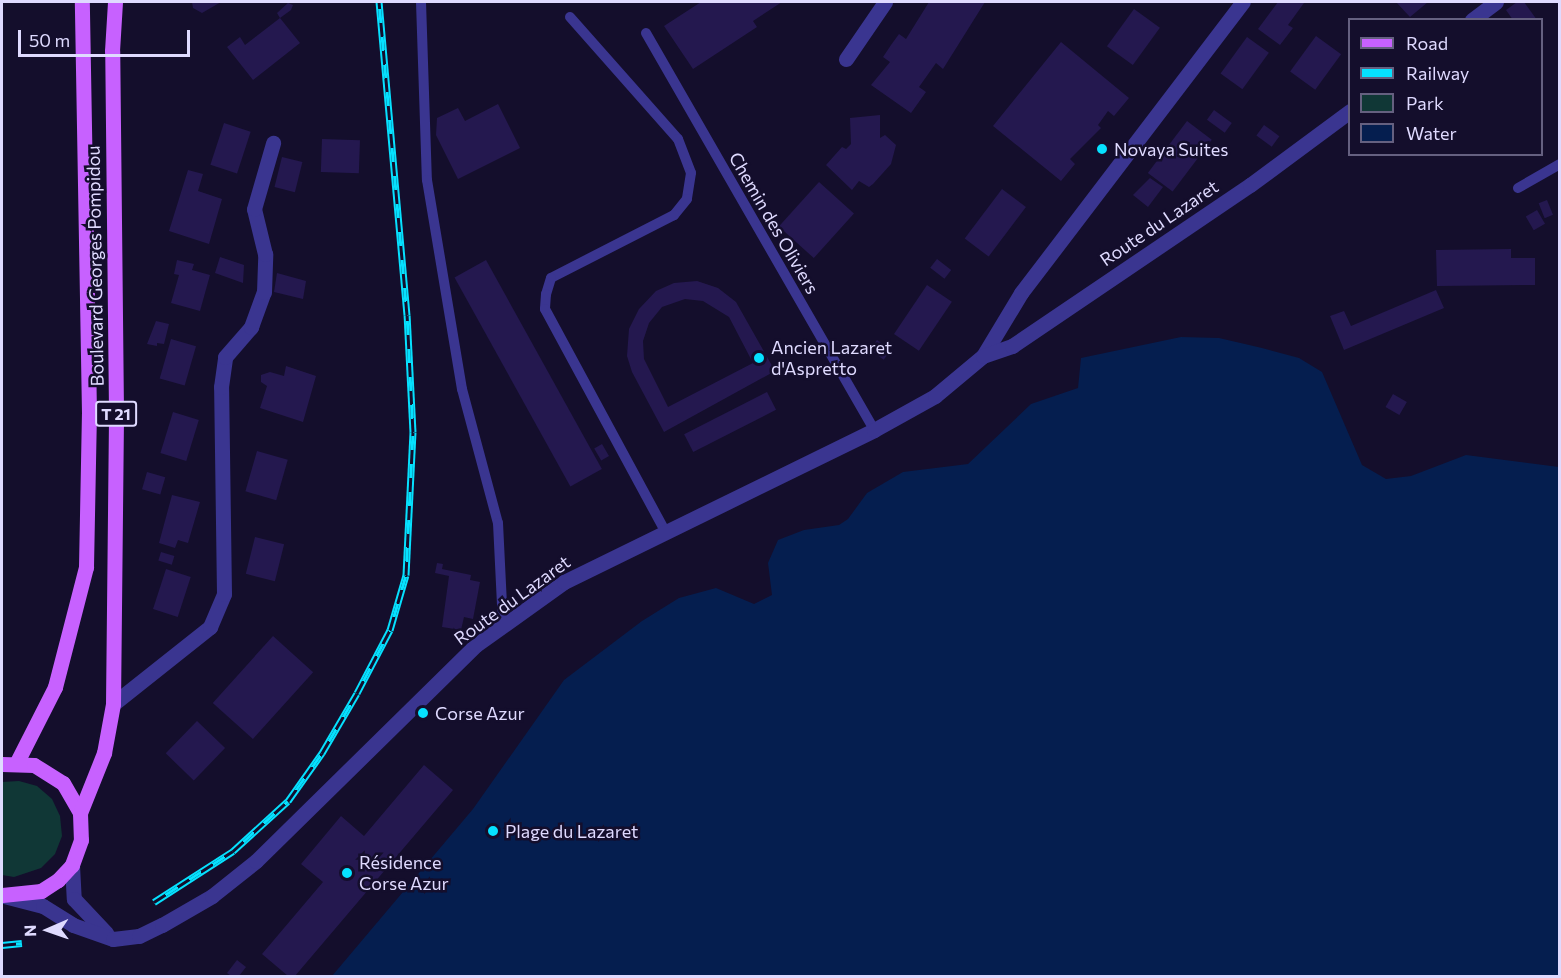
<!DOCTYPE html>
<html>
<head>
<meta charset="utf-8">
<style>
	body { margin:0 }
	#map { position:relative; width:1561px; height:978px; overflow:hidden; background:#140e2c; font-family:Commissioner,sans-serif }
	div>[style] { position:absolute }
	.green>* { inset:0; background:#103736 }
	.water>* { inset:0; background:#051e4f }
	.building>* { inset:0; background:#24184f; transform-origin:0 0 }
	.service>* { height:10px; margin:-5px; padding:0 5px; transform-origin:5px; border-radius:5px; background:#3a3590 }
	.minor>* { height:15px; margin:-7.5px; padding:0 7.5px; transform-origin:7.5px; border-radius:7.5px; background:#3a3590 }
	.primary>* { height:15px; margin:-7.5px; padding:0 7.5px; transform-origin:7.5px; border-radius:7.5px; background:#c761ff }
	.rail>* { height:7px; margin-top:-3.5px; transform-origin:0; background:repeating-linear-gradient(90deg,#140e2c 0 14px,#06e1ff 0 28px); box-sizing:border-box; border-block:2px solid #06e1ff }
	.dots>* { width:16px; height:16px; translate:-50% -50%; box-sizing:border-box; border:3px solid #140e2c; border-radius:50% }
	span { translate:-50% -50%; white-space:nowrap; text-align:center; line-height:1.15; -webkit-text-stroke:5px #140e2c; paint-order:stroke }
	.shield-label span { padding:2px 4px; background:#140e2c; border:2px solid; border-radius:4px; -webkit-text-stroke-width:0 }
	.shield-label { font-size:16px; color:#dfdaff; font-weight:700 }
	.poi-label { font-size:18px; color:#dfdaff }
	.left { translate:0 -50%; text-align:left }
	.street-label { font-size:18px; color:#dfdaff }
	.frame { position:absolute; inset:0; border:3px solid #dfdaff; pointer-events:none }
	.legend { position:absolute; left:1348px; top:18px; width:195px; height:138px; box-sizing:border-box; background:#140e2c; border:2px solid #656080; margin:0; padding:8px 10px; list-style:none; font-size:18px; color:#dfdaff }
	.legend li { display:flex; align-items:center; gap:12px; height:30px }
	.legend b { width:30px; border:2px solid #656080 }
	.north { position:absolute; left:18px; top:900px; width:60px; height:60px; -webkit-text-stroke:4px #140e2c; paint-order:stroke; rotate:268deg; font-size:16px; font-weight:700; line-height:24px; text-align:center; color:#dfdaff }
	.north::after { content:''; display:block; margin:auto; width:21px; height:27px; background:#dfdaff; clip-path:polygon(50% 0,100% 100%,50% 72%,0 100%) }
	.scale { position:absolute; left:18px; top:30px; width:172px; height:27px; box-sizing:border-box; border:3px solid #dfdaff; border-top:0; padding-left:8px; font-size:18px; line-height:21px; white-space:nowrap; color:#dfdaff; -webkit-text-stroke:4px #140e2c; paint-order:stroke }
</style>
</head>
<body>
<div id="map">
	<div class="green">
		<i style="clip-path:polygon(19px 781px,37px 786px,52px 799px,60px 816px,62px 836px,55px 854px,41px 868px,14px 877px,2px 875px,2px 782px)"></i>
	</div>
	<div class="water">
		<i style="clip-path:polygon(1181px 337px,1219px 338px,1262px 348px,1299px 358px,1322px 372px,1362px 465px,1386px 479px,1411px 476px,1466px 455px,1559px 467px,1559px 976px,332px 976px,473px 809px,564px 680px,642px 621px,679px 598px,716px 588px,754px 604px,772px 595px,768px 563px,778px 540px,804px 530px,839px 525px,848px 519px,867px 493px,903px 472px,968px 464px,1031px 404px,1078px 388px,1081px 358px)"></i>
	</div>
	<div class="building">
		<i style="clip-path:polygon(192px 2px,221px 2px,202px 13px,193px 8px)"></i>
		<i style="clip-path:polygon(701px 2px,782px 2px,753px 21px,757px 27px,693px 69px,664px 26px)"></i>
		<i style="clip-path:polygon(929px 2px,985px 2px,943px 69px,936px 63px,919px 87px,926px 92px,911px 113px,871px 85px,890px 62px,883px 57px,891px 45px,899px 34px,906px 39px)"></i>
		<i style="clip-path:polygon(1278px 2px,1304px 3px,1288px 25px,1293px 28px,1280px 45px,1258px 29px)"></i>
		<i style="clip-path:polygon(1396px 2px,1428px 2px,1410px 17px)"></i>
		<i style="clip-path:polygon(1517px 2px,1524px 2px,1537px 20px,1513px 20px,1506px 10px)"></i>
		<i style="clip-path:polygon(288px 3px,293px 5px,291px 10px,280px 18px,277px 13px)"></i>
		<i style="left:1134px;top:9px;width:32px;height:46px;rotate:36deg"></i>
		<i style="clip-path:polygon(280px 18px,300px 43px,253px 80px,227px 47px,240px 37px,245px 45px)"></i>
		<i style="left:1316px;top:36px;width:31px;height:44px;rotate:36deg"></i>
		<i style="left:1247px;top:37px;width:27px;height:45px;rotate:36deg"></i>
		<i style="clip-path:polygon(1061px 42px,1129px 98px,1114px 116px,1108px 111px,1098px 125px,1101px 128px,1070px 159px,1075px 164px,1061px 181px,993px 126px)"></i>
		<i style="clip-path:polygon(498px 104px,520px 148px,458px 179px,436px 135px,437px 118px,458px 108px,465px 121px)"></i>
		<i style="left:1214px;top:110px;width:22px;height:12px;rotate:36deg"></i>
		<i style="clip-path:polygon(880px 115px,880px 138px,885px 135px,896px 145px,891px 164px,873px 184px,869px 187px,859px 181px,852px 190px,826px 165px,842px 147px,846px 149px,851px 144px,850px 118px)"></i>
		<i style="left:1187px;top:121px;width:31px;height:65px;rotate:37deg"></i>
		<i style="left:224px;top:123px;width:28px;height:44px;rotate:18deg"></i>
		<i style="left:1264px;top:125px;width:19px;height:13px;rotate:36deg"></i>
		<i style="left:322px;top:139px;width:38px;height:33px;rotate:2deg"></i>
		<i style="left:282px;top:157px;width:21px;height:31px;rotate:14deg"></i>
		<i style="clip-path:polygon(188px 170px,203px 174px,198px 191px,222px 199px,209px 244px,169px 231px)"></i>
		<i style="clip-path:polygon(1150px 178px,1163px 187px,1148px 207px,1133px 195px)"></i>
		<i style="left:819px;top:182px;width:47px;height:60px;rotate:42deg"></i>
		<i style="left:1002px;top:189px;width:30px;height:62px;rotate:37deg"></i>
		<i style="left:1547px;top:200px;width:16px;height:9px;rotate:68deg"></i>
		<i style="left:1537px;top:210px;width:16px;height:13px;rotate:60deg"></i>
		<i style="clip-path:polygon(1511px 249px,1511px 258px,1535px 258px,1535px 285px,1437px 286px,1436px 250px)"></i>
		<i style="clip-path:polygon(220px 257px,244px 265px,243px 283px,215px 273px)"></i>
		<i style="left:937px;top:259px;width:18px;height:11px;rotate:38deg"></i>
		<i style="clip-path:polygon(177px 260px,194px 264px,192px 270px,210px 275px,200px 311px,171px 303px,179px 275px,174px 274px)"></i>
		<i style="left:486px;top:260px;width:239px;height:36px;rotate:61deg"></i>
		<i style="clip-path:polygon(277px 273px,306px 281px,303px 299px,274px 292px)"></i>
		<i style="clip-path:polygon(evenodd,697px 281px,718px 288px,736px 302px,775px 371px,664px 432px,632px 372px,627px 356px,629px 329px,639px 309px,656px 291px,674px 283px,697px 281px,685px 299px,703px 301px,729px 317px,753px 363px,668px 407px,644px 359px,643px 341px,649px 323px,662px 307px,685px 299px)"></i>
		<i style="left:927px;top:285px;width:30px;height:59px;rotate:34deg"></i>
		<i style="clip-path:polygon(1436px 290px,1444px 308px,1344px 350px,1330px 316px,1344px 311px,1351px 326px)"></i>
		<i style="clip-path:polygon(156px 321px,169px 324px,164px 344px,157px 343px,157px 346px,147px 344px)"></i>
		<i style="left:171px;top:339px;width:26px;height:41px;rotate:16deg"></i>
		<i style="left:877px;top:340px;width:17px;height:12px;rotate:36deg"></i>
		<i style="clip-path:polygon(286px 366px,316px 376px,303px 422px,260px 408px,267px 386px,261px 382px,261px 375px,270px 372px,284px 376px)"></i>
		<i style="left:767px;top:392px;width:20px;height:93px;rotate:63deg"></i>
		<i style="left:1393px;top:394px;width:16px;height:15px;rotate:30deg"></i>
		<i style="left:173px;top:412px;width:27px;height:43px;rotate:17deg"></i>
		<i style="left:602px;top:444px;width:14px;height:9px;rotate:60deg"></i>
		<i style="left:257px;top:451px;width:32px;height:42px;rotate:16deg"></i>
		<i style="left:147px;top:472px;width:19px;height:18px;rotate:16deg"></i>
		<i style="clip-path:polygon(172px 495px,200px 502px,188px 543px,178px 540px,175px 548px,159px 543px)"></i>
		<i style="left:255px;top:537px;width:30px;height:38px;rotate:14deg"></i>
		<i style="left:161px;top:552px;width:14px;height:9px;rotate:17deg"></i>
		<i style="clip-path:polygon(437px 563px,443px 564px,442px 569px,471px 575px,470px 580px,480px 582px,473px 619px,464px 617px,461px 630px,442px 627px,449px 576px,435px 573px)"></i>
		<i style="left:166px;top:569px;width:26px;height:42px;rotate:18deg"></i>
		<i style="left:273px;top:636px;width:54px;height:90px;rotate:42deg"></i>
		<i style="left:197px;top:721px;width:39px;height:45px;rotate:44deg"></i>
		<i style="clip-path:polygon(424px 765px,453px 790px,295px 976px,288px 976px,262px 954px,323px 882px,301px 864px,341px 816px,364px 836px)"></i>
		<i style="clip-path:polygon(237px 960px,246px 967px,239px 976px,231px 976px,227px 973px)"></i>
	</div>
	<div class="service">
		<i style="left:421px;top:2px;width:178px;rotate:88.1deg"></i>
		<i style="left:427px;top:180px;width:212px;rotate:80.5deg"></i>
		<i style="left:462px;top:389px;width:139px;rotate:75deg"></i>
		<i style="left:498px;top:523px;width:104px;rotate:87.2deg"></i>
		<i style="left:570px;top:17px;width:163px;rotate:48.5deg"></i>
		<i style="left:678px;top:139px;width:36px;rotate:69deg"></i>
		<i style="left:691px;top:173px;width:26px;rotate:99deg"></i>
		<i style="left:687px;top:199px;width:21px;rotate:129deg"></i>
		<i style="left:674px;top:215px;width:138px;rotate:152.9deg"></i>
		<i style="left:551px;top:278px;width:17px;rotate:107deg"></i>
		<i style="left:546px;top:294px;width:15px;rotate:94deg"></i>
		<i style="left:545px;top:309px;width:252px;rotate:61.6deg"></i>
		<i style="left:646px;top:33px;width:458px;rotate:60.1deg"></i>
		<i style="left:1518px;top:188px;width:48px;rotate:-29.7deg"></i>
	</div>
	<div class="minor">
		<i style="left:1472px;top:20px;width:30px;rotate:-37deg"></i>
		<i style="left:846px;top:59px;width:69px;rotate:-55.6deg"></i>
		<i style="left:983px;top:356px;width:74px;rotate:-58.9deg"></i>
		<i style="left:1021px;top:293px;width:366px;rotate:-52.7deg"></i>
		<i style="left:113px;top:704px;width:124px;rotate:-38.4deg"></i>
		<i style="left:210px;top:627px;width:36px;rotate:-67deg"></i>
		<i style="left:224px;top:594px;width:207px;rotate:-90.8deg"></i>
		<i style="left:221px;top:387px;width:30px;rotate:-82deg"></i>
		<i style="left:225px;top:357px;width:40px;rotate:-49deg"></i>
		<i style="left:251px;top:327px;width:37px;rotate:-70deg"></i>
		<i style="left:264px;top:292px;width:38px;rotate:-88deg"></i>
		<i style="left:265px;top:254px;width:46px;rotate:-103.7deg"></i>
		<i style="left:254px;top:209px;width:69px;rotate:-73.9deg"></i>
		<i style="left:72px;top:865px;width:34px;rotate:87deg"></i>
		<i style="left:74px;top:899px;width:47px;rotate:46.7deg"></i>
		<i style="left:4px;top:896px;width:40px;rotate:14.4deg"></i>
		<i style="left:43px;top:906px;width:36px;rotate:32deg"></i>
		<i style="left:73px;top:925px;width:42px;rotate:19.3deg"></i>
		<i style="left:113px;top:939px;width:26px;rotate:-7deg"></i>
		<i style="left:139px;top:936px;width:25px;rotate:-26deg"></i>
		<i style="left:162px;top:925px;width:58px;rotate:-30.1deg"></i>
		<i style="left:212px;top:896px;width:56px;rotate:-38.5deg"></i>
		<i style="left:256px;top:861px;width:308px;rotate:-44.5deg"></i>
		<i style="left:476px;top:645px;width:108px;rotate:-35.6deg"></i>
		<i style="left:564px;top:582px;width:345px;rotate:-26.1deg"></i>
		<i style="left:874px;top:430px;width:70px;rotate:-29.1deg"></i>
		<i style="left:935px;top:396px;width:62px;rotate:-39.8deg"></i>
		<i style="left:983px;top:356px;width:31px;rotate:-19deg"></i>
		<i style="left:1012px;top:346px;width:287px;rotate:-34.1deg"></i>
		<i style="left:1250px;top:185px;width:124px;rotate:-36.5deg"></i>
	</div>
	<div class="primary">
		<i style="left:17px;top:762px;width:84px;rotate:-63.1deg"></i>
		<i style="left:55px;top:687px;width:124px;rotate:-75.5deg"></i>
		<i style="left:86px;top:567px;width:154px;rotate:-88.9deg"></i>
		<i style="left:89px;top:413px;width:411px;rotate:-91deg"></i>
		<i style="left:2px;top:764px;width:32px;rotate:2deg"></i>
		<i style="left:34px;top:765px;width:34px;rotate:32deg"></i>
		<i style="left:63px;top:783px;width:34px;rotate:60deg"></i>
		<i style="left:80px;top:813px;width:27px;rotate:88deg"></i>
		<i style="left:81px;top:840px;width:27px;rotate:110deg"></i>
		<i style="left:72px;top:865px;width:21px;rotate:133deg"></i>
		<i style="left:58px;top:880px;width:20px;rotate:147deg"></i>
		<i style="left:41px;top:891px;width:39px;rotate:174deg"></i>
		<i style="left:80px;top:813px;width:65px;rotate:-68.2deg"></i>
		<i style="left:104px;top:753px;width:50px;rotate:-79.6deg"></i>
		<i style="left:113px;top:704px;width:292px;rotate:-89.4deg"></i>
		<i style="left:116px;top:412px;width:361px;rotate:-90.6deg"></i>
		<i style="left:112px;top:51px;width:49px;rotate:-86.5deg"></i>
	</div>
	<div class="rail">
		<i style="left:154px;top:902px;width:94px;rotate:-32.8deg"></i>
		<i style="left:233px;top:851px;width:74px;rotate:-42.3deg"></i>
		<i style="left:288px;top:801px;width:59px;rotate:-54.7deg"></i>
		<i style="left:322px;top:753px;width:69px;rotate:-59.7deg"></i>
		<i style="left:357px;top:693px;width:71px;rotate:-62.4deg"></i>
		<i style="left:390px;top:630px;width:57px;rotate:-73.8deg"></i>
		<i style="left:406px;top:575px;width:143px;rotate:-87.2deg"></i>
		<i style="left:413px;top:432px;width:117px;rotate:-92.9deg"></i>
		<i style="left:407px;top:315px;width:314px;rotate:-95.1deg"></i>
		<i style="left:2px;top:945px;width:20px;rotate:-6deg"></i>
	</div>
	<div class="dots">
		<i style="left:1102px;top:149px;background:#06e1ff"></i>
		<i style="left:759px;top:358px;background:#06e1ff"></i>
		<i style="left:423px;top:713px;background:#06e1ff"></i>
		<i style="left:493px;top:831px;background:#06e1ff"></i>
		<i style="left:347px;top:873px;background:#06e1ff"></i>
	</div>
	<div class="shield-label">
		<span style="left:116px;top:414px">T 21</span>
	</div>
	<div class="poi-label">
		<span class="left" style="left:1114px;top:149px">Novaya Suites</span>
		<span class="left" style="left:771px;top:358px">Ancien Lazaret<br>d'Aspretto</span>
		<span class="left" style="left:435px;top:713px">Corse Azur</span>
		<span class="left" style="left:505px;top:831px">Plage du Lazaret</span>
		<span class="left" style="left:359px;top:873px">Résidence<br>Corse Azur</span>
	</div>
	<div class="street-label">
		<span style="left:774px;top:223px;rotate:60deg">Chemin des Oliviers</span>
		<span style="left:1159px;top:223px;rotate:-34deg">Route du Lazaret</span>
		<span style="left:95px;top:266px;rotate:-91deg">Boulevard Georges Pompidou</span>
		<span style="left:512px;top:600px;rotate:-36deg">Route du Lazaret</span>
	</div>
	<div class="frame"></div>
	<ul class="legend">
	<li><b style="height:8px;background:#c761ff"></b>Road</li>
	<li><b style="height:8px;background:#06e1ff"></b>Railway</li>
	<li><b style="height:16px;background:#103736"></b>Park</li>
	<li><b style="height:16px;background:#051e4f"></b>Water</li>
	</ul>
	<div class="north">N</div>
	<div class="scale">50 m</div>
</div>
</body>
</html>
